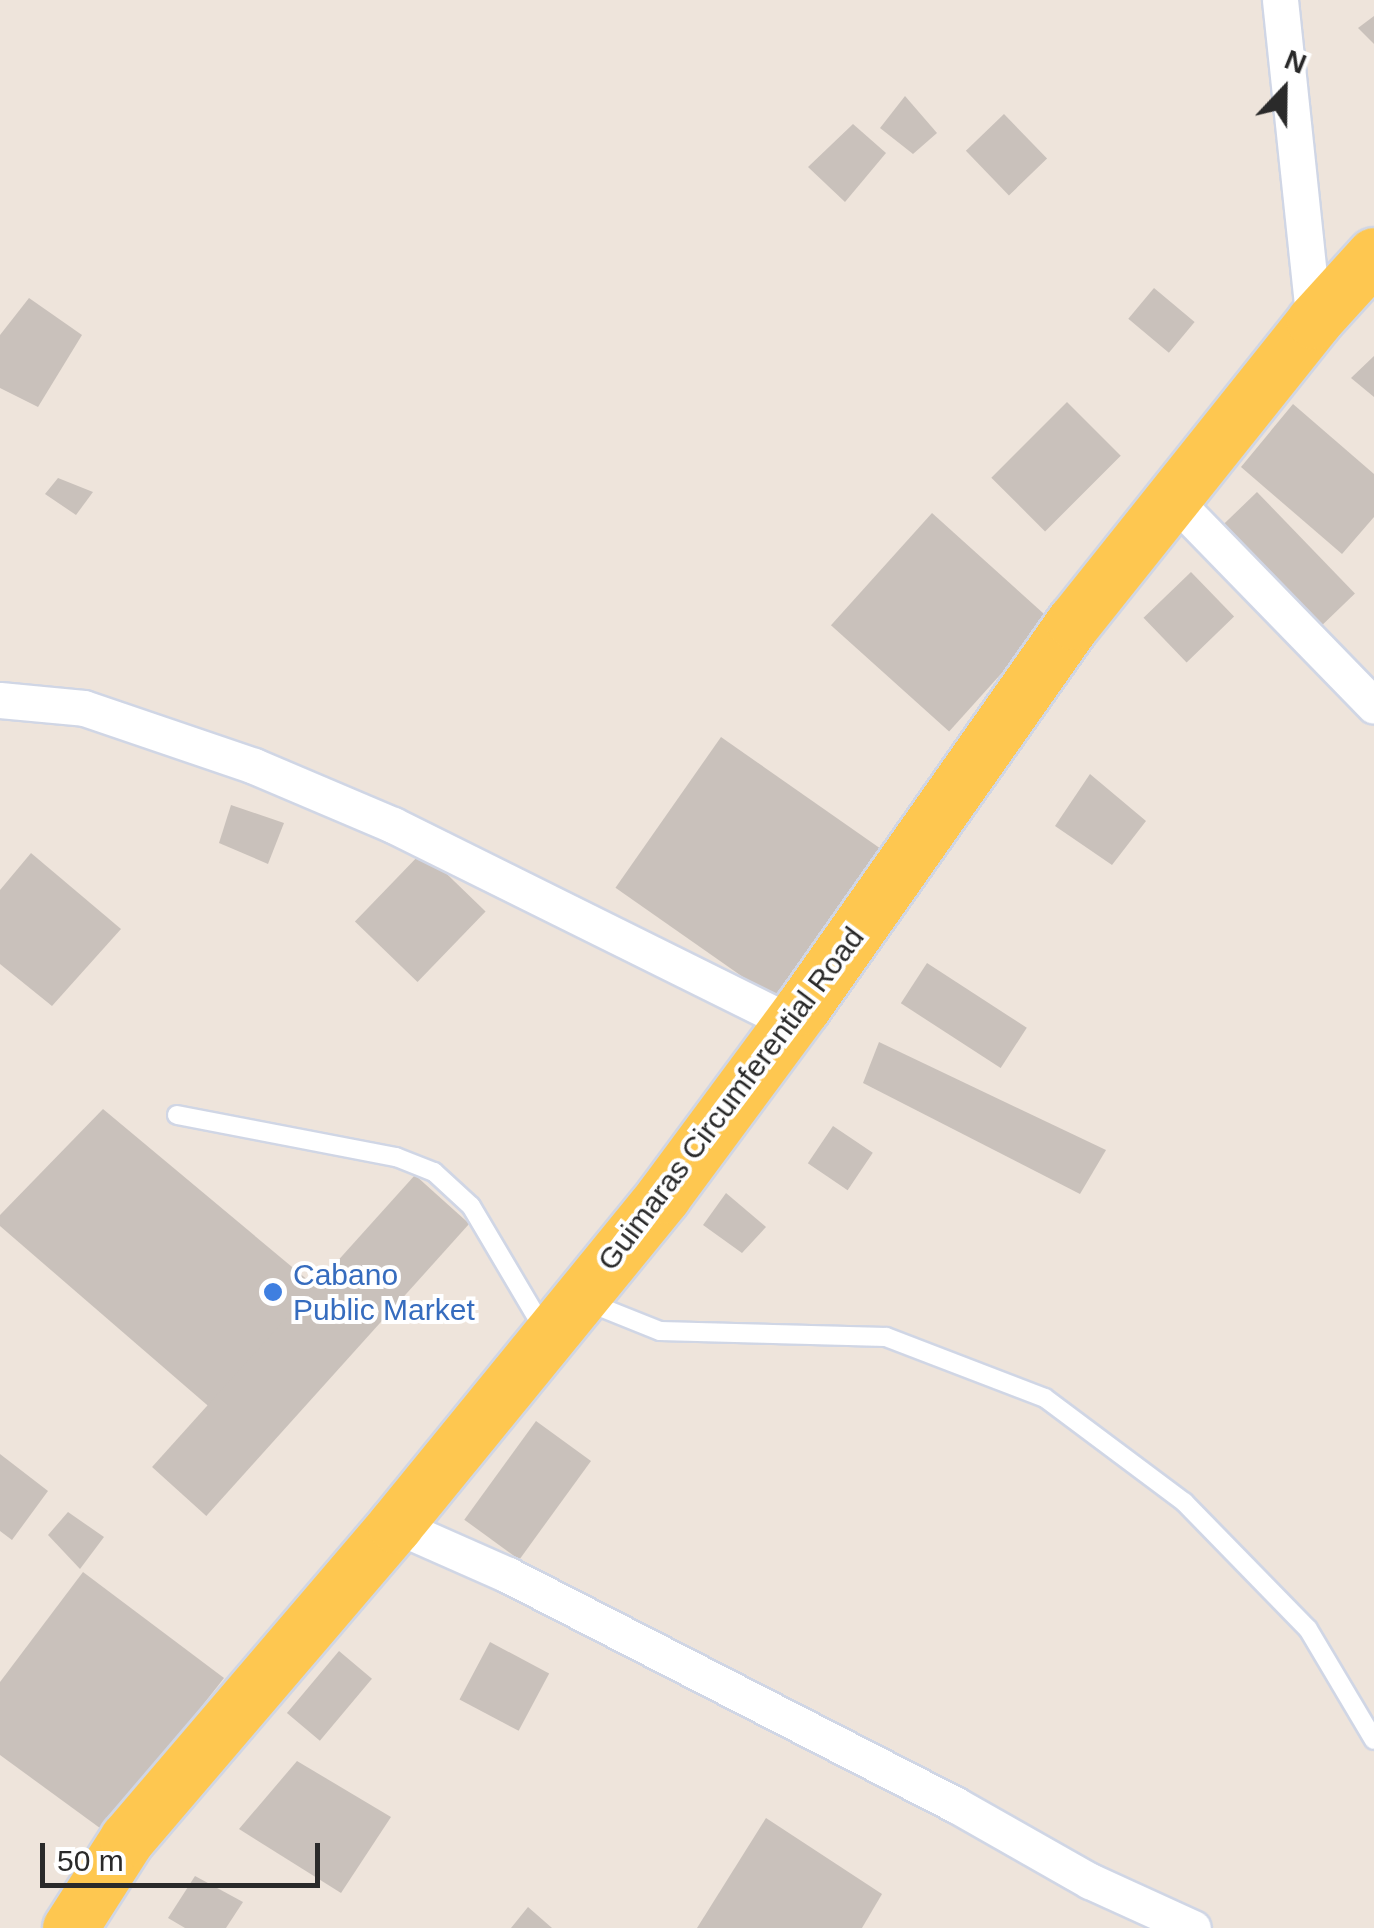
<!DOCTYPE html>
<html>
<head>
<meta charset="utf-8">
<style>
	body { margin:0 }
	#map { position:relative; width:1374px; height:1928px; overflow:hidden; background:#eee4db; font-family:Arial,sans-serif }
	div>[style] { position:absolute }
	.building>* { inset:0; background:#c9c1bb; transform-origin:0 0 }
	.roads { filter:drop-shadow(2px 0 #d0d6e5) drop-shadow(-2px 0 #d0d6e5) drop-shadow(0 2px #d0d6e5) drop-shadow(0 -2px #d0d6e5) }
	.service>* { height:18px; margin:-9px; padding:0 9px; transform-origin:9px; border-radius:9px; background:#fff }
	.minor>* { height:35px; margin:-17.5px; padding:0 17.5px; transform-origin:17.5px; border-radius:17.5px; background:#fff }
	.primary>* { height:55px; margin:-27.5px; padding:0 27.5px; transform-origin:27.5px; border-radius:27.5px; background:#fec750 }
	.dots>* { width:28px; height:28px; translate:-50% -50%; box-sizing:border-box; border:5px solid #fff; border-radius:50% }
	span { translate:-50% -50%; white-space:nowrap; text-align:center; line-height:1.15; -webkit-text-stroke:8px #fff; paint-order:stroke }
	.street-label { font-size:30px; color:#2a2a2a }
	.shop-label { font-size:30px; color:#366cbe }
	.left { translate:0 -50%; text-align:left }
	.north { position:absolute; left:1234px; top:40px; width:100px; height:100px; -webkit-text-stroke:8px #fff; paint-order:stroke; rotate:22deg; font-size:28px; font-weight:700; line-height:40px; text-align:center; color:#2a2a2a }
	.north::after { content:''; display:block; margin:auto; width:35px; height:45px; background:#2a2a2a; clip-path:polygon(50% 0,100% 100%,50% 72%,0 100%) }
	.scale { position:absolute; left:40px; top:1843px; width:280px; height:45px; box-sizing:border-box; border:5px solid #2a2a2a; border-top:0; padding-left:12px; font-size:30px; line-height:35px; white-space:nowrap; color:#2a2a2a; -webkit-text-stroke:8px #fff; paint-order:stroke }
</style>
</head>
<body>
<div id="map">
	<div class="building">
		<i style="clip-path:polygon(1374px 16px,1374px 44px,1358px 28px)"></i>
		<i style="clip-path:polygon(905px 96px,937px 133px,913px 154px,880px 128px)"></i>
		<i style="left:1004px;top:114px;width:62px;height:53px;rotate:46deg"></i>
		<i style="clip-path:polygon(853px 124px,886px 153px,845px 202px,808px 167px)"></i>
		<i style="left:1154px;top:288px;width:53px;height:40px;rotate:40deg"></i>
		<i style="clip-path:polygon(29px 298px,82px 335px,38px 407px,0 388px,0 335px)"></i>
		<i style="clip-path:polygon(1374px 356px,1374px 397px,1351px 378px)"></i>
		<i style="left:1067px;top:402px;width:76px;height:107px;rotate:45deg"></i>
		<i style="clip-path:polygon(1293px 404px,1374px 474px,1374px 517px,1342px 554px,1241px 467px)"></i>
		<i style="clip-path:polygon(58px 478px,93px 492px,76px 515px,45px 494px)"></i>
		<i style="left:1257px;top:492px;width:141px;height:53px;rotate:46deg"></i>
		<i style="left:932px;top:513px;width:159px;height:151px;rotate:42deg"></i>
		<i style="left:1191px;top:572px;width:62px;height:66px;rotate:46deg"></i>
		<i style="left:721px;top:737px;width:212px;height:184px;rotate:35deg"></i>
		<i style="clip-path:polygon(1090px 774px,1146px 821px,1112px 865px,1055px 826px)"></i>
		<i style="clip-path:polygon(231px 805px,284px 823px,268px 864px,219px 843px)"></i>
		<i style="left:423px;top:851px;width:87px;height:98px;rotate:44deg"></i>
		<i style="clip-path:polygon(31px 853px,121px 929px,52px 1006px,0 964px,0 890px)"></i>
		<i style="left:927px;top:963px;width:119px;height:48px;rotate:33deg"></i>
		<i style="clip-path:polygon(879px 1042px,1106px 1150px,1080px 1194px,863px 1083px)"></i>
		<i style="clip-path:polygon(103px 1109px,322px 1292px,221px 1417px,0 1226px,0 1215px)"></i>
		<i style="left:833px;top:1126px;width:48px;height:45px;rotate:34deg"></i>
		<i style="left:415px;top:1175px;width:73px;height:393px;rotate:42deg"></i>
		<i style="clip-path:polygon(726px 1193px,766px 1227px,742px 1253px,703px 1225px)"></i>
		<i style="left:536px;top:1421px;width:68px;height:122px;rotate:36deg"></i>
		<i style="clip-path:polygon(0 1454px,48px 1491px,12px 1540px,0 1531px)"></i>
		<i style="clip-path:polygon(68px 1512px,104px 1537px,80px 1569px,48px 1535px)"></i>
		<i style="clip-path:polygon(83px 1572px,224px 1678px,104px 1831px,0 1755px,0 1682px)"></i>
		<i style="left:490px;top:1642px;width:67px;height:65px;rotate:28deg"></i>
		<i style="left:339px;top:1651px;width:43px;height:81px;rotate:40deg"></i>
		<i style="clip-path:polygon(297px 1761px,391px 1817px,341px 1893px,239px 1829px)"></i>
		<i style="clip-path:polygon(766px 1818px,882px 1894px,862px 1928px,697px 1928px)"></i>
		<i style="clip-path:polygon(195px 1876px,243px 1902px,226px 1928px,185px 1928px,168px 1918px)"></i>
		<i style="clip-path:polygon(528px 1907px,552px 1928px,511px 1928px)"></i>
	</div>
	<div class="roads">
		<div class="service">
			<i style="left:177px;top:1115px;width:223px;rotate:10.9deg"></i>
			<i style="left:396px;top:1157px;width:41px;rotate:21.5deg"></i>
			<i style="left:434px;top:1172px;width:50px;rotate:42.6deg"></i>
			<i style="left:471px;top:1206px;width:145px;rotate:59.4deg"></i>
			<i style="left:585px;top:1301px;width:81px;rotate:21.8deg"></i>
			<i style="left:660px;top:1331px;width:226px;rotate:1.5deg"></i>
			<i style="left:886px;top:1337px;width:170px;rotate:21deg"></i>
			<i style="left:1045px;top:1398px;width:174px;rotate:36.8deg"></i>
			<i style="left:1184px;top:1502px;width:177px;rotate:45.7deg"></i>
			<i style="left:1308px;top:1629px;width:129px;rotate:59.3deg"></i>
		</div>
		<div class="minor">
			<i style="left:1280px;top:0;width:323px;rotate:84deg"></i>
			<i style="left:1171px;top:497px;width:291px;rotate:45.8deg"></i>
			<i style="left:0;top:700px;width:84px;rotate:5.4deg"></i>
			<i style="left:84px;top:708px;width:180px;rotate:18.8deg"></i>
			<i style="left:254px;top:766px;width:151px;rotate:23deg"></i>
			<i style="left:393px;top:825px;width:445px;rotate:26.4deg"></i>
			<i style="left:395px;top:1525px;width:124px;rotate:23.9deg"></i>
			<i style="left:508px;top:1575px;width:504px;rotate:27.18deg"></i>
			<i style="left:956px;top:1805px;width:154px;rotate:29.6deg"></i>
			<i style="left:1090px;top:1881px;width:113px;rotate:24.5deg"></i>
		</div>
		<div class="primary">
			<i style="left:70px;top:1928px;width:106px;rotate:-57.4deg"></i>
			<i style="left:127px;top:1839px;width:413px;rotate:-49.5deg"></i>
			<i style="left:395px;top:1525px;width:424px;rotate:-50.8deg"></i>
			<i style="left:663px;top:1196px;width:235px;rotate:-53.5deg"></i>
			<i style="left:803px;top:1007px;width:471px;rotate:-54.9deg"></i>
			<i style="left:1074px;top:622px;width:385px;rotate:-51.4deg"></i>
			<i style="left:1314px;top:321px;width:89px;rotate:-47.7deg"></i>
		</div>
	</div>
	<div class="dots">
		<i style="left:273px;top:1292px;background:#3f7fe0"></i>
	</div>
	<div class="street-label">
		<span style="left:731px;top:1099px;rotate:-53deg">Guimaras Circumferential Road</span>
	</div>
	<div class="shop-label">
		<span class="left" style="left:293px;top:1292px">Cabano<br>Public Market</span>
	</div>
	<div class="north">N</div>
	<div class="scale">50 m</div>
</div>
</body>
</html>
